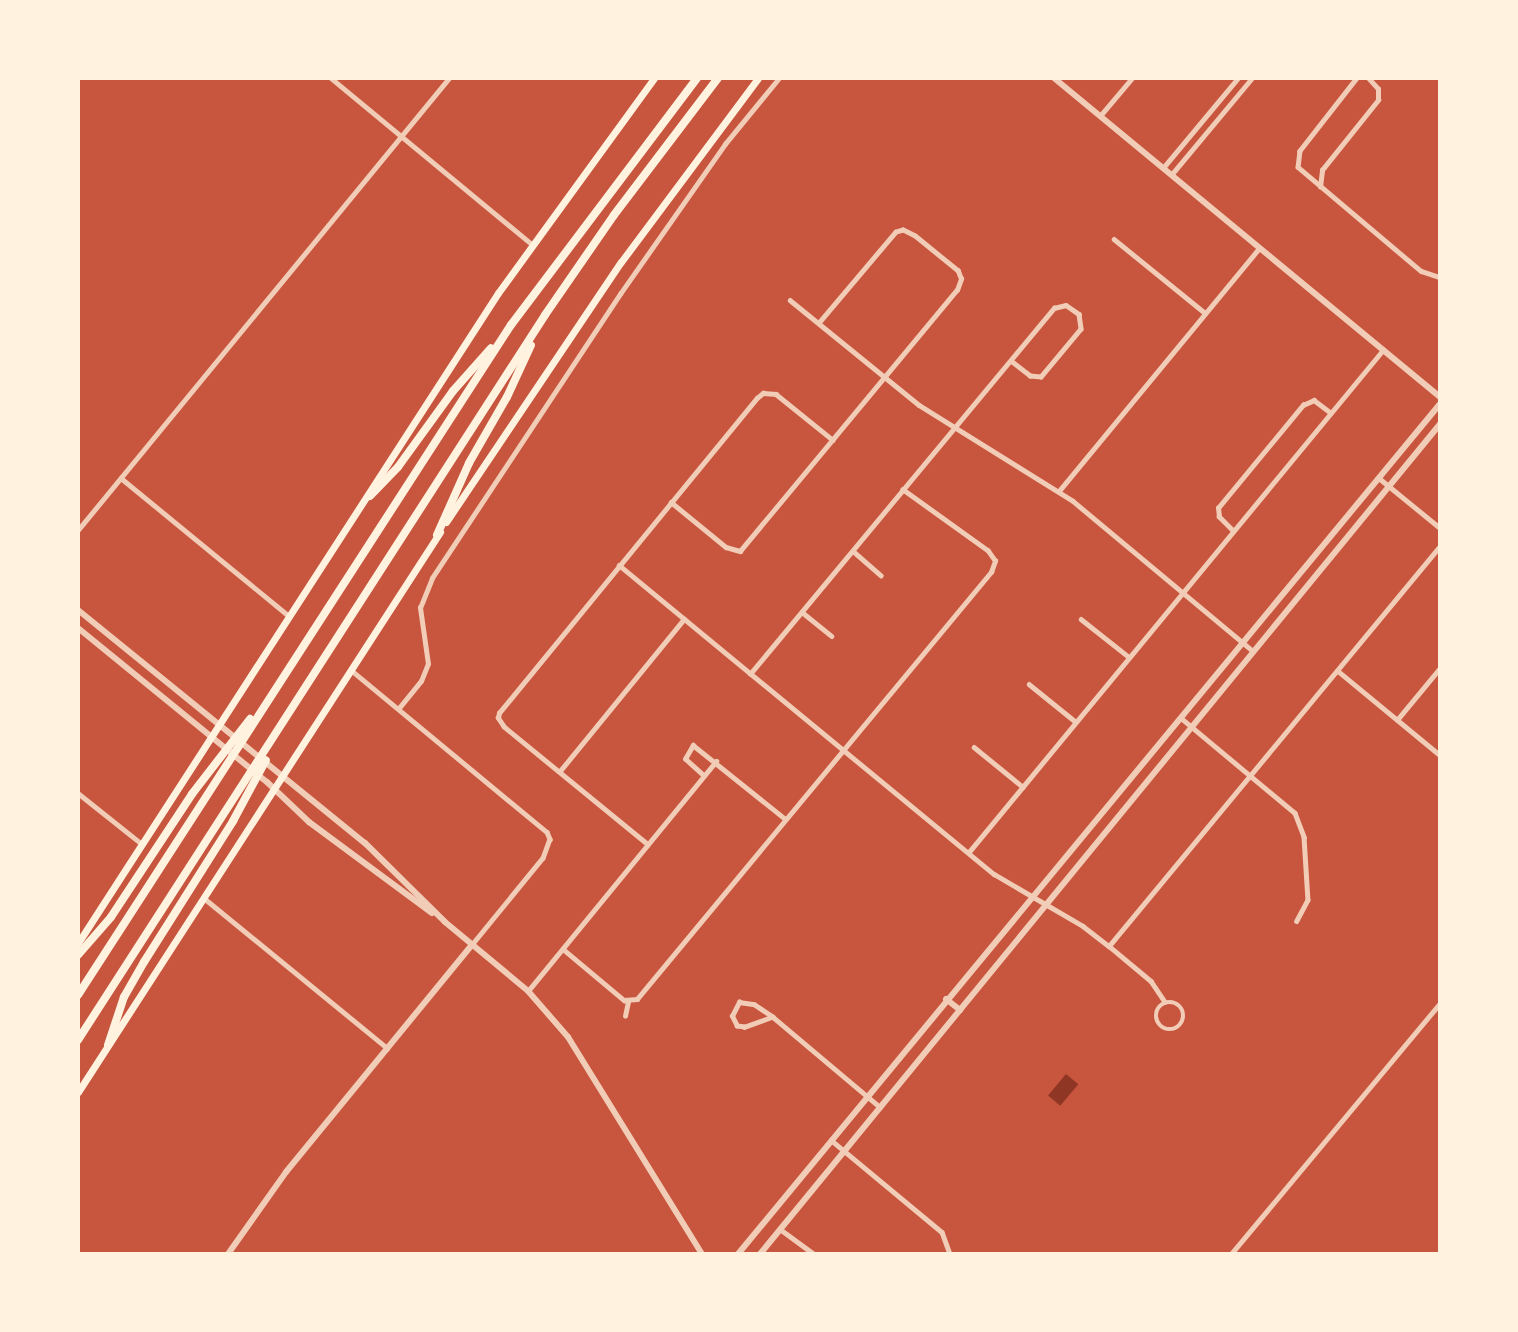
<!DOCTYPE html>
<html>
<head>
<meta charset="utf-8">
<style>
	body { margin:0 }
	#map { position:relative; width:1518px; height:1332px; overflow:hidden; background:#c8553d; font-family:"Crimson Pro",serif }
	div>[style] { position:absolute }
	.water>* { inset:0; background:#8f3625; transform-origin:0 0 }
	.minor>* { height:4.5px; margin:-2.25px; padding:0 2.25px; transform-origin:2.25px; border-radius:2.25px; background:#f1ccb7 }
	.minor>.ring { margin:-2.25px; padding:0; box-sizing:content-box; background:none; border:4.5px solid #f1ccb7; border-radius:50% }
	.tertiary>* { height:6px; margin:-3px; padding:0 3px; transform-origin:3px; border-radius:3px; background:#f1ccb7 }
	.secondary>* { height:7px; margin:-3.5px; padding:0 3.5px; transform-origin:3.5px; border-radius:3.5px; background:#fff3e0 }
	.motorway>* { height:8px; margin:-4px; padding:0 4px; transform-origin:4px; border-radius:4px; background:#fff3e0 }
	span { translate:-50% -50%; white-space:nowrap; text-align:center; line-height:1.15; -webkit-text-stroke:6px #fff3e0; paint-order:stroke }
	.frame { position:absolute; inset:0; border:80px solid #fff3e0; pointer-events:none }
</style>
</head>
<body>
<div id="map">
	<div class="water">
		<i style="left:1066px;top:1074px;width:16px;height:28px;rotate:40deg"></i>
	</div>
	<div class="minor">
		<i style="left:331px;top:78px;width:261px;rotate:39.6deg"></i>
		<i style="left:1357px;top:78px;width:93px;rotate:128deg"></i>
		<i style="left:1300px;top:151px;width:16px;rotate:97deg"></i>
		<i style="left:1298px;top:167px;width:161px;rotate:40.2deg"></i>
		<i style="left:1421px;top:271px;width:20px;rotate:18deg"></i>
		<i style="left:1100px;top:116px;width:50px;rotate:-49.9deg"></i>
		<i style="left:1163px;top:168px;width:117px;rotate:-50.2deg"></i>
		<i style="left:1172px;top:174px;width:125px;rotate:-50.2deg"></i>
		<i style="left:1320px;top:187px;width:17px;rotate:-83deg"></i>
		<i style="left:1322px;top:170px;width:90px;rotate:-51.3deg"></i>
		<i style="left:1378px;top:100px;width:11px;rotate:-90deg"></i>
		<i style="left:1378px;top:89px;width:15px;rotate:-132deg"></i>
		<i style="left:1114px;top:239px;width:117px;rotate:39.1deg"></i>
		<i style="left:790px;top:300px;width:166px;rotate:39.1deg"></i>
		<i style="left:919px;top:405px;width:181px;rotate:31.9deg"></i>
		<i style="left:1073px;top:501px;width:234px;rotate:39.8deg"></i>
		<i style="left:121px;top:478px;width:217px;rotate:39.4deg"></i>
		<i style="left:1379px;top:478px;width:79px;rotate:39.3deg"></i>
		<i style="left:1059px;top:491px;width:315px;rotate:-50.5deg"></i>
		<i style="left:671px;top:502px;width:71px;rotate:39.3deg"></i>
		<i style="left:726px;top:547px;width:15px;rotate:16deg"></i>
		<i style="left:740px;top:551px;width:339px;rotate:-50.3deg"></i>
		<i style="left:957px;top:290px;width:12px;rotate:-70deg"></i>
		<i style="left:961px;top:279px;width:9px;rotate:-111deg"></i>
		<i style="left:958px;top:271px;width:55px;rotate:-140.9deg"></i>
		<i style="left:915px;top:236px;width:13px;rotate:-153deg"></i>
		<i style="left:903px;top:230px;width:7px;rotate:164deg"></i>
		<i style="left:896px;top:232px;width:118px;rotate:130.2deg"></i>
		<i style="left:78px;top:530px;width:585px;rotate:-50.62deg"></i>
		<i style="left:1233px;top:531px;width:20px;rotate:-135deg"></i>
		<i style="left:1219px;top:517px;width:9px;rotate:-96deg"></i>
		<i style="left:1218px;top:508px;width:134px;rotate:-50.5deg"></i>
		<i style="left:1303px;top:405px;width:12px;rotate:-24deg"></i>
		<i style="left:1314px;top:400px;width:21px;rotate:37deg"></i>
		<i style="left:853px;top:551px;width:37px;rotate:41deg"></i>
		<i style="left:619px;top:565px;width:486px;rotate:39.5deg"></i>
		<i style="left:994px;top:874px;width:103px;rotate:30.3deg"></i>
		<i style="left:1083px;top:926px;width:33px;rotate:38deg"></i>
		<i style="left:1109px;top:946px;width:55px;rotate:39.8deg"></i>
		<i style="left:1151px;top:981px;width:25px;rotate:56deg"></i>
		<i style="left:802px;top:612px;width:38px;rotate:39deg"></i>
		<i style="left:1081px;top:619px;width:61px;rotate:38.4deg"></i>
		<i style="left:351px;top:670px;width:254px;rotate:39.6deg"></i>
		<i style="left:547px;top:832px;width:8px;rotate:67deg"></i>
		<i style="left:550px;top:839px;width:20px;rotate:110deg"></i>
		<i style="left:543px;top:858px;width:112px;rotate:129.2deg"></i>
		<i style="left:1338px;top:671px;width:132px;rotate:39.5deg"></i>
		<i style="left:750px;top:674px;width:476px;rotate:-50.3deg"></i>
		<i style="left:1054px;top:308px;width:12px;rotate:-14deg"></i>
		<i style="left:1066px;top:305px;width:16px;rotate:35deg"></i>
		<i style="left:1079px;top:314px;width:15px;rotate:82deg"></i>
		<i style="left:1081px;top:329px;width:62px;rotate:129.8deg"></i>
		<i style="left:1041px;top:377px;width:11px;rotate:-175deg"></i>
		<i style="left:1030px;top:376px;width:24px;rotate:-142deg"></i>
		<i style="left:1029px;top:684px;width:60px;rotate:39deg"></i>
		<i style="left:399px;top:708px;width:35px;rotate:-51deg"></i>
		<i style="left:421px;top:681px;width:18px;rotate:-68deg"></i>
		<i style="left:428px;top:664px;width:57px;rotate:-98.1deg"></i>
		<i style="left:420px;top:608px;width:32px;rotate:-68deg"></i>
		<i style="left:432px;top:578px;width:341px;rotate:-56.5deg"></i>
		<i style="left:620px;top:294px;width:183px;rotate:-55deg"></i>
		<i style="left:725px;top:144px;width:85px;rotate:-50.7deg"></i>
		<i style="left:1181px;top:718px;width:148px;rotate:39.8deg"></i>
		<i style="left:1295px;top:813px;width:26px;rotate:69deg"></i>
		<i style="left:1304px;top:837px;width:63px;rotate:86.4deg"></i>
		<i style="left:1308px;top:900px;width:24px;rotate:118deg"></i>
		<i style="left:1397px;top:720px;width:67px;rotate:-50.4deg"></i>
		<i style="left:974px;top:747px;width:63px;rotate:39.2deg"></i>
		<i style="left:560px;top:771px;width:196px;rotate:-50.8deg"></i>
		<i style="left:704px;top:776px;width:25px;rotate:-138deg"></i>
		<i style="left:685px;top:759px;width:16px;rotate:-60deg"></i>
		<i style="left:693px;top:745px;width:117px;rotate:38.7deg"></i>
		<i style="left:78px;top:793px;width:82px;rotate:38.6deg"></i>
		<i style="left:648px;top:845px;width:186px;rotate:-140.7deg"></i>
		<i style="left:504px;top:727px;width:11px;rotate:-124deg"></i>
		<i style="left:498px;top:718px;width:5px;rotate:-79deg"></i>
		<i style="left:499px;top:713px;width:407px;rotate:-50.7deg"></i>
		<i style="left:757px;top:398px;width:8px;rotate:-40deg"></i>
		<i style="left:763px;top:393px;width:13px;rotate:4deg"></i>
		<i style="left:776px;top:394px;width:73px;rotate:38.9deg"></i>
		<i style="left:969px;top:852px;width:651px;rotate:-50.49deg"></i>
		<i style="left:204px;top:898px;width:237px;rotate:39.3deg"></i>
		<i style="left:1109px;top:946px;width:519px;rotate:-50.39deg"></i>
		<i style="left:563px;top:949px;width:80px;rotate:39.9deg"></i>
		<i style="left:624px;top:1000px;width:13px;rotate:-4deg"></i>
		<i style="left:637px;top:999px;width:555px;rotate:-50.34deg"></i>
		<i style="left:991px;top:572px;width:12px;rotate:-70deg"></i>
		<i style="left:995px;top:561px;width:12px;rotate:-125deg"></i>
		<i style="left:988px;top:551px;width:105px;rotate:-144.3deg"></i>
		<i style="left:528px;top:991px;width:297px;rotate:-50.7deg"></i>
		<i class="ring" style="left:1156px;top:1002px;width:23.5px;height:23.5px"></i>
		<i style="left:625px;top:1016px;width:14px;rotate:-78deg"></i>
		<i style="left:773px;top:1017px;width:30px;rotate:160deg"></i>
		<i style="left:745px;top:1027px;width:8px;rotate:-173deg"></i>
		<i style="left:737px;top:1026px;width:11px;rotate:-117deg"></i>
		<i style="left:732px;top:1016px;width:16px;rotate:-63deg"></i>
		<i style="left:739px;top:1002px;width:15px;rotate:8deg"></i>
		<i style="left:754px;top:1004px;width:23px;rotate:34deg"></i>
		<i style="left:773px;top:1017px;width:140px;rotate:40.1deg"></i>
		<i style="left:831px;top:1140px;width:144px;rotate:39.7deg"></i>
		<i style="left:942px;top:1232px;width:23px;rotate:70deg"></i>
		<i style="left:780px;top:1229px;width:42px;rotate:36.3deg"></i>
		<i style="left:1231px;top:1254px;width:327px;rotate:-50.2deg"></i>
	</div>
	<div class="tertiary">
		<i style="left:1054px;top:78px;width:501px;rotate:39.57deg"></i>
		<i style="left:78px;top:610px;width:370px;rotate:39.1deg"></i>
		<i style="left:365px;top:843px;width:112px;rotate:44.6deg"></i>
		<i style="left:445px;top:922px;width:108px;rotate:39.7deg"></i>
		<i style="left:528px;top:991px;width:61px;rotate:49deg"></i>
		<i style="left:568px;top:1037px;width:255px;rotate:58.3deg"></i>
		<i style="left:78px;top:628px;width:244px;rotate:39.2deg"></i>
		<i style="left:267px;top:782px;width:58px;rotate:43.6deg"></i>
		<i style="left:309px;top:822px;width:153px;rotate:36.5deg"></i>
		<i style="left:946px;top:999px;width:18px;rotate:38deg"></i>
		<i style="left:228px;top:1254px;width:100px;rotate:-54.7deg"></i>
		<i style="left:286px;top:1172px;width:293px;rotate:-50.7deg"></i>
		<i style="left:738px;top:1254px;width:1102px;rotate:-50.45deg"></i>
		<i style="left:760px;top:1254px;width:1073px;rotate:-50.67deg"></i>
	</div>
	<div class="secondary">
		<i style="left:446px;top:522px;width:313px;rotate:-56.1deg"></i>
		<i style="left:621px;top:262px;width:229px;rotate:-53.3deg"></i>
		<i style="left:78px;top:943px;width:774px;rotate:-57.13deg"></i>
		<i style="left:498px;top:293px;width:266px;rotate:-54deg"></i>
		<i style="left:78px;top:1092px;width:667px;rotate:-57.12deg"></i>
	</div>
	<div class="motorway">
		<i style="left:370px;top:496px;width:40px;rotate:-46deg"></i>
		<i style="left:398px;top:467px;width:94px;rotate:-54.1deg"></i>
		<i style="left:453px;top:391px;width:57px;rotate:-48.5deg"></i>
		<i style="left:437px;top:535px;width:79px;rotate:-66deg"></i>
		<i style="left:469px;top:463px;width:76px;rotate:-60.1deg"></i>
		<i style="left:507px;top:397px;width:57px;rotate:-65.2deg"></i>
		<i style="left:78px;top:955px;width:50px;rotate:-49deg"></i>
		<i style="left:111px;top:917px;width:147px;rotate:-56.6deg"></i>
		<i style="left:192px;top:794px;width:95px;rotate:-52.3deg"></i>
		<i style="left:78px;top:995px;width:798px;rotate:-57.13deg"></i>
		<i style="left:511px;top:325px;width:309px;rotate:-53deg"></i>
		<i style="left:78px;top:1040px;width:862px;rotate:-57.21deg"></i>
		<i style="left:545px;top:315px;width:121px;rotate:-55.4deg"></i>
		<i style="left:614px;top:215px;width:172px;rotate:-52.8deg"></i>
		<i style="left:108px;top:1045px;width:51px;rotate:-71.6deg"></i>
		<i style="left:124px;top:997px;width:40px;rotate:-60.3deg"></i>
		<i style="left:144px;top:962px;width:167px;rotate:-57.7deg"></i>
		<i style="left:233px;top:821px;width:69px;rotate:-61.6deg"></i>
	</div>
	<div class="frame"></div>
</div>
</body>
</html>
